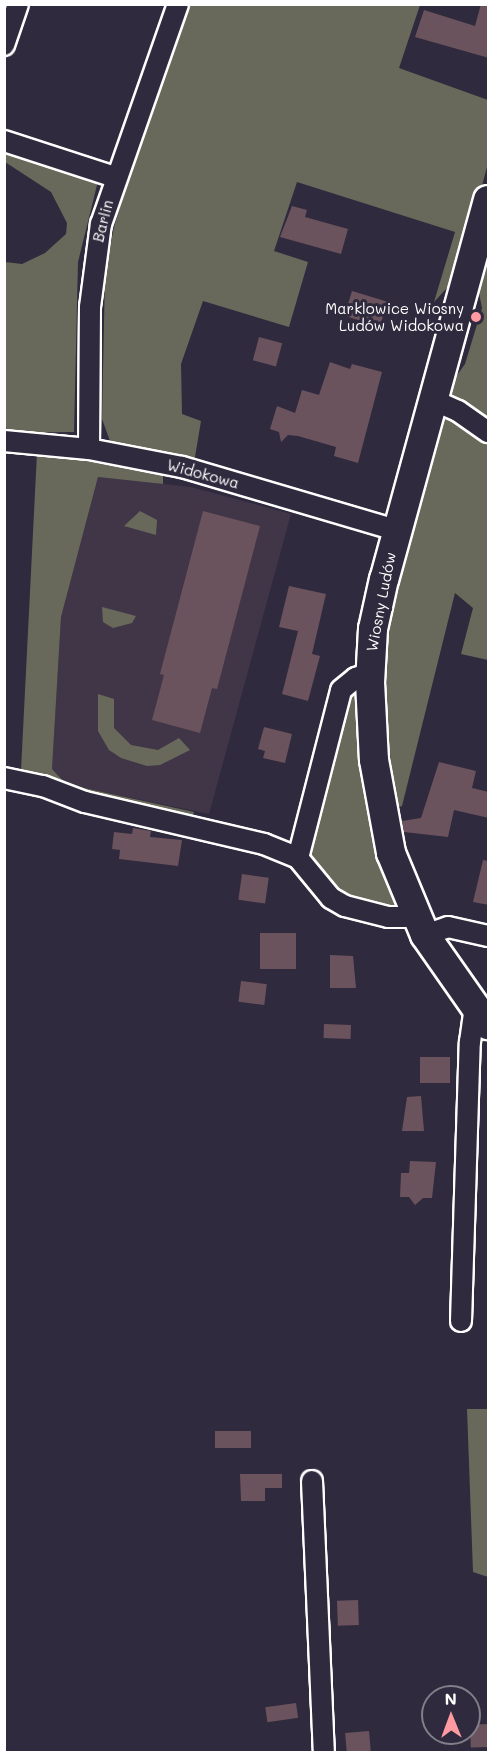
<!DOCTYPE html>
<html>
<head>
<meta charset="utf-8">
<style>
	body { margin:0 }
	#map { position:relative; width:493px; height:1757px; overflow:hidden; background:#2f2a3d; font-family:Mali,sans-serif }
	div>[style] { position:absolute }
	.built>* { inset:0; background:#413647 }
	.green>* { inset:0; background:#68695a }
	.building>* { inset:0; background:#6b535e; transform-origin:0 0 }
	.roads { filter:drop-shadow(2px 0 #fff) drop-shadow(-2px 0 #fff) drop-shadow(0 2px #fff) drop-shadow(0 -2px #fff) }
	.street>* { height:20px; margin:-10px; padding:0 10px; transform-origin:10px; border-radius:10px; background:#2f2a3d }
	.secondary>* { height:28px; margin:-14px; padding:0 14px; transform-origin:14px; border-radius:14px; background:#2f2a3d }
	.dots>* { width:16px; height:16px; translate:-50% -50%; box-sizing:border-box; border:3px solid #2f2a3d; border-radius:50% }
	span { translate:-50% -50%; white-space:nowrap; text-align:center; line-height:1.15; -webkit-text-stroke:6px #2f2a3d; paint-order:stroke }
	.street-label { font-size:15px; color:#fff }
	.poi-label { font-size:15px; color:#fff }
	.right { translate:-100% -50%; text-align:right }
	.frame { position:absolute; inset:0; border:6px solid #fff; pointer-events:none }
	.north { position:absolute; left:421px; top:1685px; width:60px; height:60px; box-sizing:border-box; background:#2f2a3d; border:2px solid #827f8b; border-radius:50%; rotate:359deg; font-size:16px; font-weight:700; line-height:24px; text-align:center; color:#fff }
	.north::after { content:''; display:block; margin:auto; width:21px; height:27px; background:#ff9aa2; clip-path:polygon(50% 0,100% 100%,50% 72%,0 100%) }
</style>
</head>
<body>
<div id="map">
	<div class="built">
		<i style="clip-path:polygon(98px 477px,191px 487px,291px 514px,209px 814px,66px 784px,52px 769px,61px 617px)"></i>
	</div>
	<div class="green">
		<i style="clip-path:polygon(188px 5px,420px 5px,399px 68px,488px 100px,488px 163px,458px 276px,434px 302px,455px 232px,297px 182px,274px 251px,308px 262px,289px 327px,203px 301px,181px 364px,182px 414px,201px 421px,194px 463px,110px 441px,102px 419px,105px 274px,114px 227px,160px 77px)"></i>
		<i style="clip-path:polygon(4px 149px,98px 181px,78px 262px,74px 432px,5px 433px,5px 262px,22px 264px,45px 253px,66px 234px,67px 223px,51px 192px,5px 162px)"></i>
		<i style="clip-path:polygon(488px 258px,488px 426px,448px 400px,453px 381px,465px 364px,482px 308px,479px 293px)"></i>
		<i style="clip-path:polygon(446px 414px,488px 439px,488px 660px,461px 654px,473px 608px,455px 593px,402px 806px,396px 808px,382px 681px,394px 600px)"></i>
		<i style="clip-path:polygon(37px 453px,58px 453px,163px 475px,163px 484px,98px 477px,61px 617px,52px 769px,66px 784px,194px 812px,191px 822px,70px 793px,41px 775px,21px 770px)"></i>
		<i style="clip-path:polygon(140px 511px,157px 520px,156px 535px,124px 526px)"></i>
		<i style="clip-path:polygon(102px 607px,136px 616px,132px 623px,113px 628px,103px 622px)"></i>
		<i style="clip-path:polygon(354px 693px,361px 698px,400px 906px,395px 910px,334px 894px,304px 856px,347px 695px)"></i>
		<i style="clip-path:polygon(98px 694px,114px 699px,114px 728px,131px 745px,158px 750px,179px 738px,190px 750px,160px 765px,147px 766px,121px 758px,109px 750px,98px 731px)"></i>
		<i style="clip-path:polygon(467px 1409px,488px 1409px,488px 1577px,473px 1572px)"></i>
	</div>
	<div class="building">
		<i style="clip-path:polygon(481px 4px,489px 4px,489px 58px,415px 37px,424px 10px,475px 26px)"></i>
		<i style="clip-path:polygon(292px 206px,307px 210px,305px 217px,348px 229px,341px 254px,280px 237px)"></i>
		<i style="left:352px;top:291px;width:37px;height:26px;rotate:17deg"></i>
		<i style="left:259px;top:337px;width:24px;height:24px;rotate:15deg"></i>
		<i style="clip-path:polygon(330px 362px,350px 369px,352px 364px,382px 372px,358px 463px,334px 456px,336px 447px,298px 436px,288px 435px,281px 442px,279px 432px,270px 429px,277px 406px,295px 413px,302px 390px,319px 395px)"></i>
		<i style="clip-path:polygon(203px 511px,260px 526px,217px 689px,212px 688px,200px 733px,152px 720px,164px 675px,160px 674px)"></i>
		<i style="clip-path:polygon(289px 586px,326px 594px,312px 654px,320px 656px,308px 701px,282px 694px,298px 631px,279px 627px)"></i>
		<i style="clip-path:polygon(264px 727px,292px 734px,285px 763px,263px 758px,265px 751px,258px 749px)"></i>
		<i style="clip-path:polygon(439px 762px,476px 771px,472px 788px,489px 792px,489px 818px,454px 810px,448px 837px,404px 832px,402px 821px,421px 818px)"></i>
		<i style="clip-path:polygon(133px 828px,151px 831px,150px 837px,182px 840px,178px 866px,119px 859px,120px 850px,112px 849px,114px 832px,132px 834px)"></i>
		<i style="clip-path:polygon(483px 860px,489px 861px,489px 905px,473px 902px)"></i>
		<i style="left:242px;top:874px;width:27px;height:26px;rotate:8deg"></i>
		<i style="left:260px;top:933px;width:36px;height:36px"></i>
		<i style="clip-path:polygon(330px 955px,353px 956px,356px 988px,330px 988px)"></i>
		<i style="left:241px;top:981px;width:26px;height:21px;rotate:7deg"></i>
		<i style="left:324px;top:1024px;width:27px;height:14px;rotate:2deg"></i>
		<i style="left:420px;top:1057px;width:30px;height:26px"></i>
		<i style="clip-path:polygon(421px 1096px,424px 1131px,402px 1131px,407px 1097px)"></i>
		<i style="clip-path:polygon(410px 1161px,436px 1162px,432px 1198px,423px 1198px,415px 1205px,409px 1197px,400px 1197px,401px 1173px,409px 1173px)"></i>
		<i style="left:215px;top:1431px;width:36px;height:17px"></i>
		<i style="clip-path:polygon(240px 1474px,282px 1474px,282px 1488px,265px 1488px,265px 1501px,241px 1501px)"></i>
		<i style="left:358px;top:1600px;width:25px;height:21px;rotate:88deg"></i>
		<i style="left:296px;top:1703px;width:15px;height:31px;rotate:82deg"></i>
		<i style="left:488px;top:1724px;width:23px;height:18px;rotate:88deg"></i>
		<i style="left:369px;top:1731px;width:21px;height:24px;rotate:85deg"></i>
	</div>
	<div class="roads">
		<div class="street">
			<i style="left:4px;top:45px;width:43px;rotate:-71.1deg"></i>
			<i style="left:4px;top:141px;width:117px;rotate:18deg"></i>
			<i style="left:433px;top:400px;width:27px;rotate:24deg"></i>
			<i style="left:458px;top:411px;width:37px;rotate:35deg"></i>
			<i style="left:4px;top:441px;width:85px;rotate:5.4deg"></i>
			<i style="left:89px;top:449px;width:95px;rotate:11deg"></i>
			<i style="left:182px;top:467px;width:223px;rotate:16.4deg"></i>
			<i style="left:89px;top:449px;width:142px;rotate:-89.6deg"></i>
			<i style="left:90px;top:307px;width:84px;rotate:-82.5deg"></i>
			<i style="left:101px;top:224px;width:233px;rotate:-70.7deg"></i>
			<i style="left:4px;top:778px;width:40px;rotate:12deg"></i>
			<i style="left:43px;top:786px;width:45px;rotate:20.9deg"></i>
			<i style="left:85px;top:802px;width:184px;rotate:13.2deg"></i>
			<i style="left:264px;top:844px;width:37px;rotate:22deg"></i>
			<i style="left:298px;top:858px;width:52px;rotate:50.5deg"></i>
			<i style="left:331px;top:898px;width:16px;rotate:30deg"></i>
			<i style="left:345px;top:906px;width:44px;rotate:14.3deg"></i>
			<i style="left:388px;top:917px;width:28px"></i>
			<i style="left:298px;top:858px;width:173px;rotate:-75.6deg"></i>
			<i style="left:341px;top:690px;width:19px;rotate:-39deg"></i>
			<i style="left:356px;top:678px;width:15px;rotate:-20deg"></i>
			<i style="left:425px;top:935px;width:24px;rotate:-19deg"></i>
			<i style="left:448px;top:927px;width:41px;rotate:12.7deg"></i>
			<i style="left:461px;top:1321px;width:279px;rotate:-88.2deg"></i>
			<i style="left:470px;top:1042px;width:34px;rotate:-82deg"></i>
			<i style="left:312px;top:1481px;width:271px;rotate:87.5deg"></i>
		</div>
		<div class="secondary">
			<i style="left:488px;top:200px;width:393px;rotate:105.3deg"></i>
			<i style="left:384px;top:579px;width:51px;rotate:102.4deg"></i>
			<i style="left:373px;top:629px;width:53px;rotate:93.2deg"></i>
			<i style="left:370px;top:682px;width:78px;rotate:87.1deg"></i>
			<i style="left:374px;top:760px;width:95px;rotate:79.6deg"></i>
			<i style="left:391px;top:853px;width:89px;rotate:67.5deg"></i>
			<i style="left:425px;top:935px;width:110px;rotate:55deg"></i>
		</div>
	</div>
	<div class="dots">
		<i style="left:476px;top:317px;background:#ff9aa2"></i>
	</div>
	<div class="street-label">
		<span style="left:103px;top:221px;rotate:-76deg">Barlin</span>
		<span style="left:203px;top:474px;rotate:15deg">Widokowa</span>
		<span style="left:381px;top:602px;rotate:-79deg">Wiosny Ludów</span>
	</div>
	<div class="poi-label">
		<span class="right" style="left:464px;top:317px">Marklowice Wiosny<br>Ludów Widokowa</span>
	</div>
	<div class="frame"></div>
	<div class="north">N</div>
</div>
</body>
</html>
